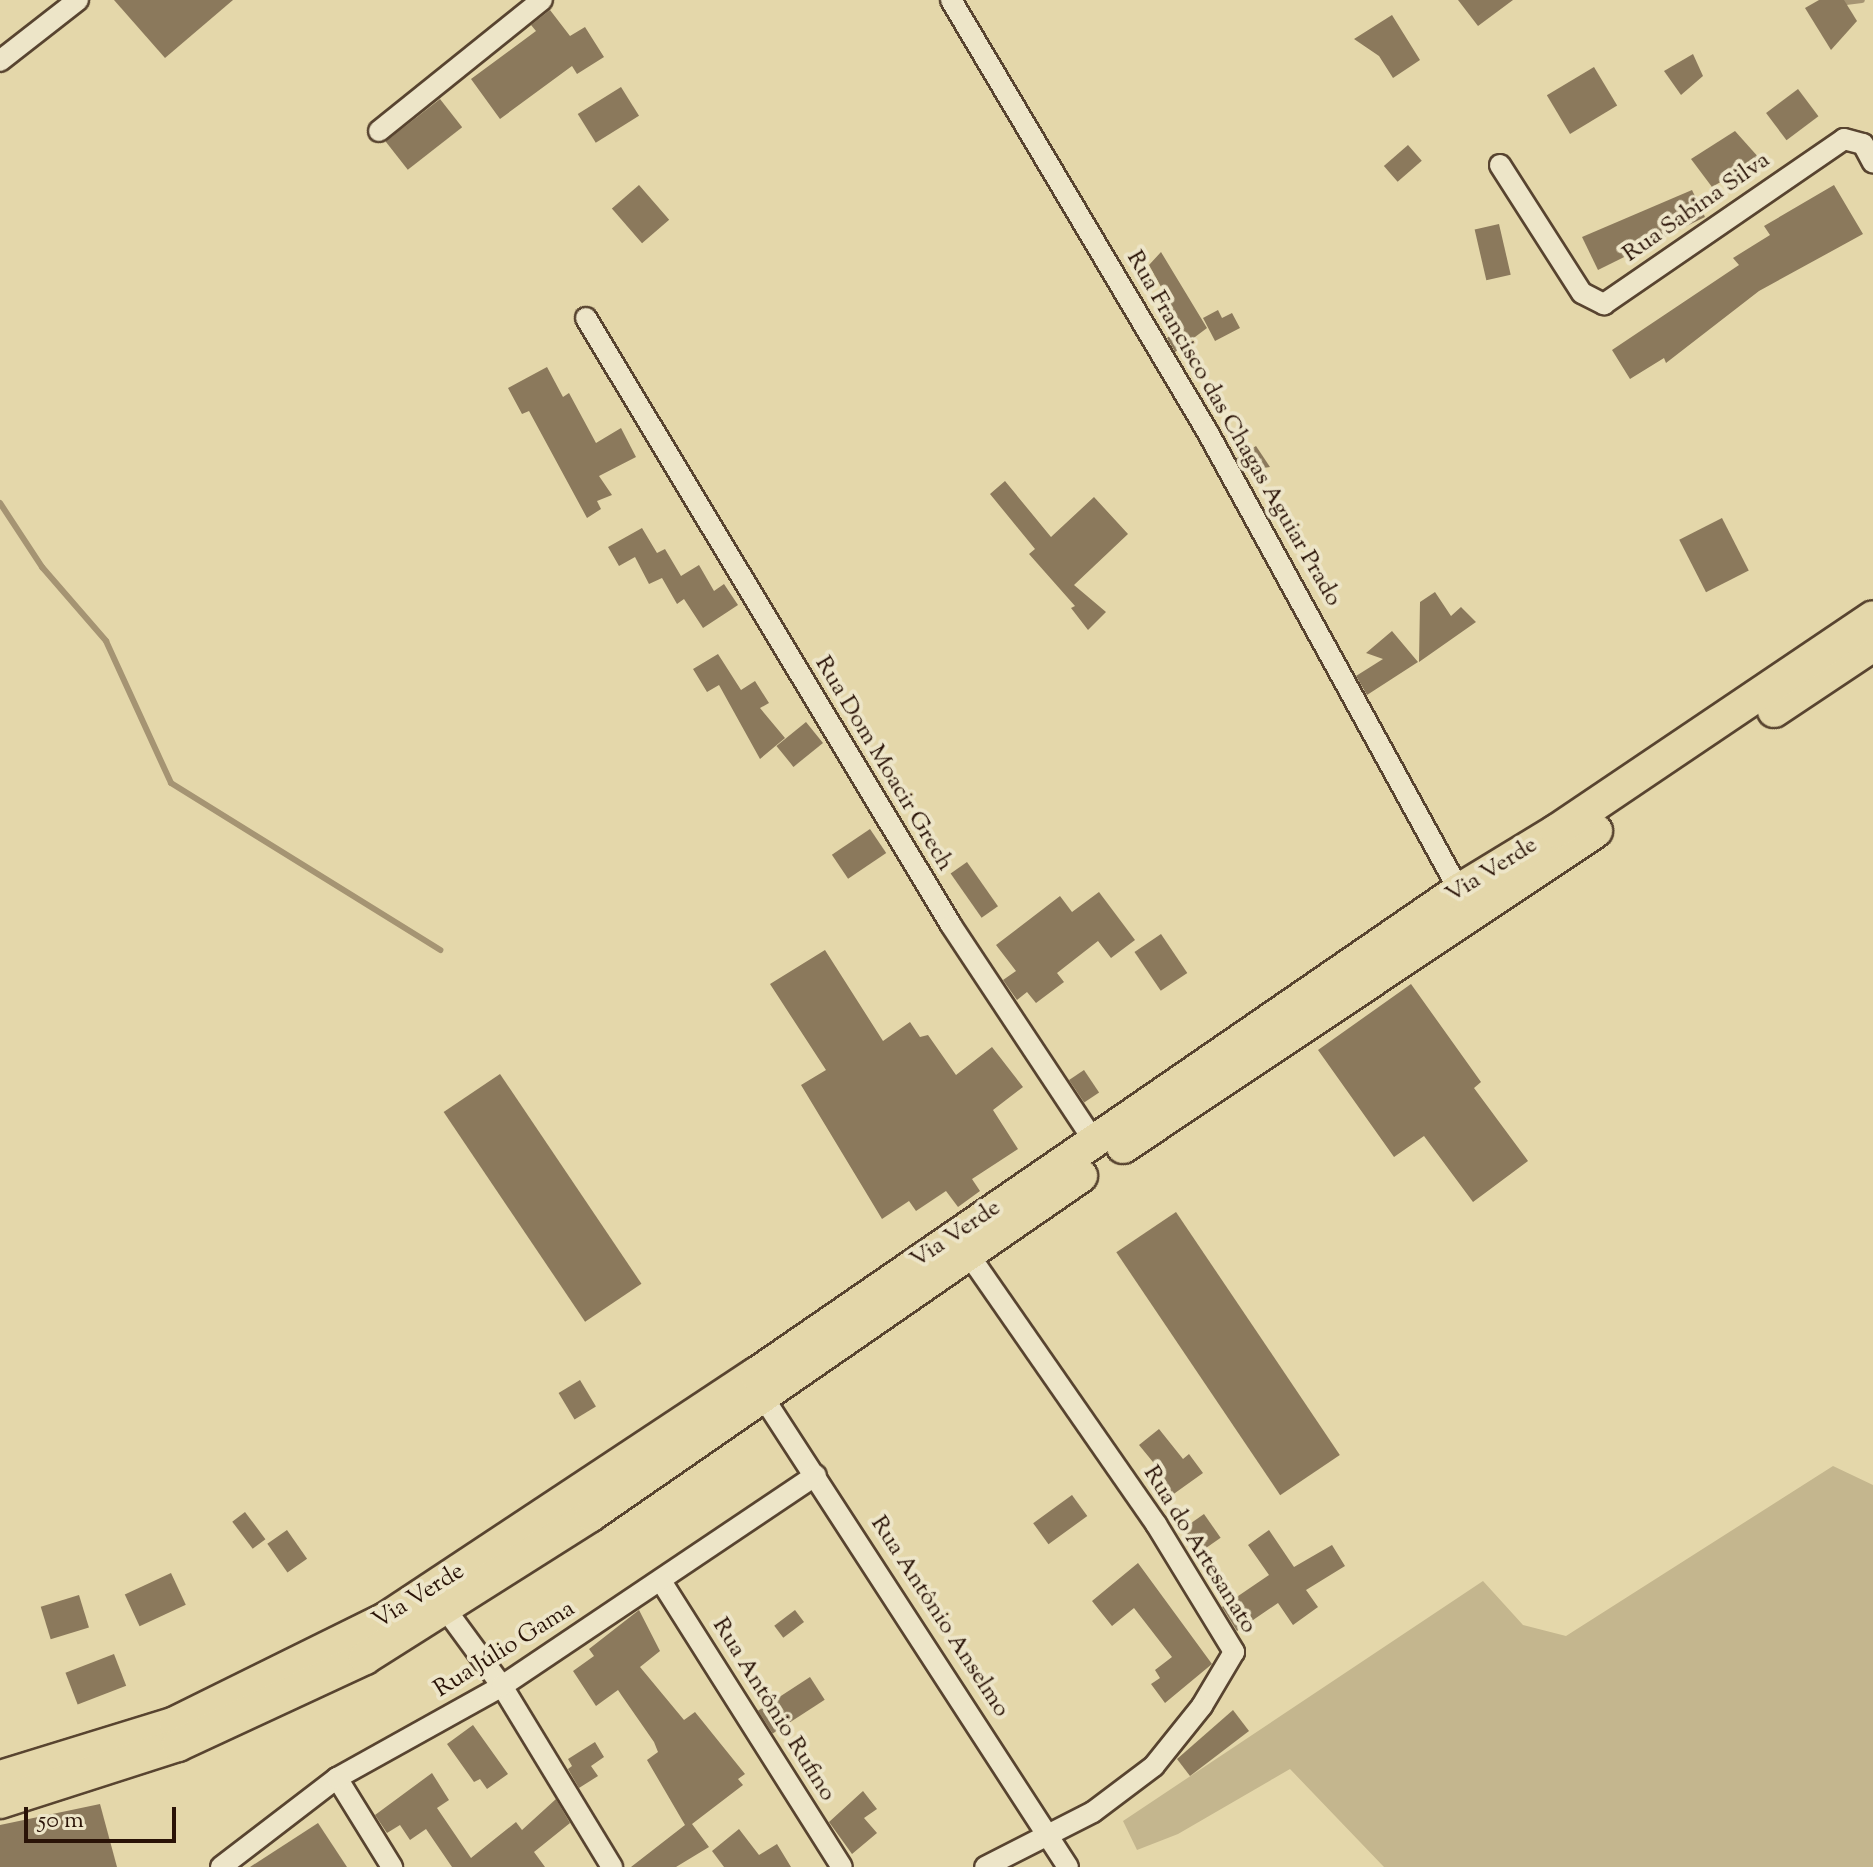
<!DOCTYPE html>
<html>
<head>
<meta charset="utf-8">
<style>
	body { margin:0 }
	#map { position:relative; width:1873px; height:1867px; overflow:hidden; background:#e4d7aa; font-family:"Sorts Mill Goudy",serif }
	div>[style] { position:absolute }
	.green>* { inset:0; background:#c4b68e }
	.stream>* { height:6px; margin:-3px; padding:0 3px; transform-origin:3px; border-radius:3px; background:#a59473 }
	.building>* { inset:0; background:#8b795c; transform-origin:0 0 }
	.roads { filter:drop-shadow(2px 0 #584430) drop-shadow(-2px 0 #584430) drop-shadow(0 2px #584430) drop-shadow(0 -2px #584430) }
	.minor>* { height:20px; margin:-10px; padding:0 10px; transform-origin:10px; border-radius:10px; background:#ede5c8 }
	.primary>* { height:32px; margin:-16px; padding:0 16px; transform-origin:16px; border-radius:16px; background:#e4d7aa }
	span { translate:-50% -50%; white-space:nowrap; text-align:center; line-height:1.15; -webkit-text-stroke:8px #ede5c8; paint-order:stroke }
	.street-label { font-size:24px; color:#2a1307 }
	.scale { position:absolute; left:24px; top:1807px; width:152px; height:36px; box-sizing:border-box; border:4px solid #2a1307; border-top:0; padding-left:10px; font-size:24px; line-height:28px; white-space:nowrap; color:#2a1307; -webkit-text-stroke:6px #ede5c8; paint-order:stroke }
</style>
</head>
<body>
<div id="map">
	<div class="green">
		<i style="clip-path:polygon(1833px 1466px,1873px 1485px,1873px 1867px,1384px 1867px,1290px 1769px,1178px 1834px,1137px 1850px,1123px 1821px,1483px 1581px,1523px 1625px,1566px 1636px)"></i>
	</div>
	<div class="stream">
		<i style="left:1838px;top:3px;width:24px;rotate:-7deg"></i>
		<i style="left:0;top:503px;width:77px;rotate:56.7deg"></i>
		<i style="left:42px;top:567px;width:98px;rotate:49.1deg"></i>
		<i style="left:106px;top:641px;width:156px;rotate:65.4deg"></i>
		<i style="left:171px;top:783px;width:317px;rotate:31.8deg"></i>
	</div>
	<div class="building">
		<i style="clip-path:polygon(114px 0,233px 0,165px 58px)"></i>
		<i style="clip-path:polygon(1458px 0,1513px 0,1478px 26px)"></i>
		<i style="clip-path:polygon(1819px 0,1844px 0,1857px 21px,1831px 50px,1805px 8px)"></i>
		<i style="clip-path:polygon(550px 10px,570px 36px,585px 27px,604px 57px,577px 74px,572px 66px,500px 119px,471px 79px,536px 31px,531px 25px)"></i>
		<i style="clip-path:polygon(1392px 15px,1420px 60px,1393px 78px,1379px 56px,1354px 39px)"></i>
		<i style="clip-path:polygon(1693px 54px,1703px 76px,1681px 95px,1664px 71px)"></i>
		<i style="left:1594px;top:67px;width:45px;height:55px;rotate:59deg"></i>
		<i style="left:621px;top:87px;width:34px;height:51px;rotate:58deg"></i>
		<i style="left:1798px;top:89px;width:34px;height:40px;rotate:53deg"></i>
		<i style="left:440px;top:99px;width:36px;height:69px;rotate:52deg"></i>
		<i style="clip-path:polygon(1735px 131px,1760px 159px,1712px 187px,1691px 159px)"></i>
		<i style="left:1408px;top:145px;width:21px;height:32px;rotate:49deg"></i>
		<i style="left:639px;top:185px;width:46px;height:36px;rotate:49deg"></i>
		<i style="clip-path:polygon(1834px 185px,1863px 234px,1759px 291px,1666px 363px,1664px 358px,1630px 379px,1612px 350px,1739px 265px,1733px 258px,1770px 235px,1764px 226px)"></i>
		<i style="clip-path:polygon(1692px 190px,1705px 217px,1598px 270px,1582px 237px)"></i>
		<i style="left:1499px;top:224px;width:52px;height:25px;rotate:77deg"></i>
		<i style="clip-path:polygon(1161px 252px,1207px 328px,1175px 352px,1167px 338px,1176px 331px,1167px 310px,1171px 305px,1149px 265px)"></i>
		<i style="clip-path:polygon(1218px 310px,1222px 318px,1232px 313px,1240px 328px,1215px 341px,1203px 318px)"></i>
		<i style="clip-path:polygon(547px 367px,563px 397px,569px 393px,596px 443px,621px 428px,636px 457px,599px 476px,612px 495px,597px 501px,601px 509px,587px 518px,529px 411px,522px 414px,508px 388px)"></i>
		<i style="clip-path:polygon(1256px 446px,1270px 467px,1244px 471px,1237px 458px)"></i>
		<i style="clip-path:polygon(1005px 481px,1051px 537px,1094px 497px,1128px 534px,1074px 585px,1106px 612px,1088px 630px,1071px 608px,1075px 606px,1029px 554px,1035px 549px,990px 494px)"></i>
		<i style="left:1722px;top:518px;width:59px;height:48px;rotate:63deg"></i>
		<i style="clip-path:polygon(642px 528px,657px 553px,665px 549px,681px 576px,699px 565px,714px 591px,724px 584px,738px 605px,703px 628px,684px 599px,677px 604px,662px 578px,649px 584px,635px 557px,619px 566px,608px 547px)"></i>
		<i style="clip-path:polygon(1435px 592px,1451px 616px,1461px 607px,1476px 622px,1419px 662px,1420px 602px)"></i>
		<i style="clip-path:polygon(1392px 631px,1418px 662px,1367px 695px,1356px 676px,1383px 659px,1366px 653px)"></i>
		<i style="clip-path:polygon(718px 654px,741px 690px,755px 681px,769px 703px,760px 708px,785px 738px,760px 759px,719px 685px,707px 692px,693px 669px)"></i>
		<i style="left:806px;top:722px;width:27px;height:38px;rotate:51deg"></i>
		<i style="left:870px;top:829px;width:29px;height:46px;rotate:56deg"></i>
		<i style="left:967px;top:862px;width:54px;height:20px;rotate:55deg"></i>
		<i style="clip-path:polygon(1099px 892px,1135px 940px,1111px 958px,1098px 941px,1057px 973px,1064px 982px,1036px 1003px,1027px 992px,1017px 1000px,1003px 980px,1016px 971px,996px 945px,1060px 896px,1072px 912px)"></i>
		<i style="left:1161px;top:934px;width:47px;height:32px;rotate:56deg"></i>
		<i style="clip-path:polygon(825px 950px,883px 1041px,910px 1022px,920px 1037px,928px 1035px,956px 1075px,992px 1047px,1023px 1087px,993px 1110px,1018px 1149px,972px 1179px,980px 1191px,958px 1207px,946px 1191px,916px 1211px,909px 1201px,882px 1219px,801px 1085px,826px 1070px,770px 984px)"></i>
		<i style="clip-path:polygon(1411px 984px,1481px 1082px,1474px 1088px,1528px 1161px,1473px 1202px,1424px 1136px,1394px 1157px,1318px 1050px)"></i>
		<i style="left:1084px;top:1070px;width:27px;height:18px;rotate:56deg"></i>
		<i style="left:500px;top:1074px;width:253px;height:68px;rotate:56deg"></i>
		<i style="left:1176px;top:1212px;width:293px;height:72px;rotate:56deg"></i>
		<i style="left:580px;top:1380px;width:31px;height:25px;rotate:59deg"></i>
		<i style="clip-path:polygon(1159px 1429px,1183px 1459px,1189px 1454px,1203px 1473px,1168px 1498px,1154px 1479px,1162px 1473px,1139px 1445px)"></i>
		<i style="left:1072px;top:1495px;width:26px;height:48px;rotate:54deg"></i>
		<i style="left:245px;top:1512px;width:34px;height:16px;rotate:53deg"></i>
		<i style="left:1204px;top:1514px;width:29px;height:27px;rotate:55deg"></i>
		<i style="left:287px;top:1530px;width:35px;height:24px;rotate:55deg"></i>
		<i style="clip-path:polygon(1269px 1530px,1294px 1567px,1332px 1545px,1345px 1566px,1306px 1590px,1318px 1607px,1293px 1625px,1278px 1603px,1237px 1631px,1222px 1607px,1269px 1575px,1248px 1545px)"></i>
		<i style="clip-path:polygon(1138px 1563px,1212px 1664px,1165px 1703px,1151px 1684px,1160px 1678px,1155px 1670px,1172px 1657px,1134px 1608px,1112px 1626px,1092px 1601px)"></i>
		<i style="left:171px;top:1573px;width:35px;height:51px;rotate:65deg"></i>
		<i style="left:79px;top:1595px;width:34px;height:40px;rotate:73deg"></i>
		<i style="clip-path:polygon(639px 1610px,660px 1651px,640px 1667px,684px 1720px,695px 1712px,745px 1774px,738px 1779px,743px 1785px,692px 1824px,709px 1847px,676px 1867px,631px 1867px,685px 1825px,647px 1760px,658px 1752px,654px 1742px,622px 1696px,618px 1690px,596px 1706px,573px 1671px,594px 1656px,589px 1649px)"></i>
		<i style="left:795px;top:1610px;width:15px;height:26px;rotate:53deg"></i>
		<i style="left:114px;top:1654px;width:34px;height:52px;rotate:69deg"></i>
		<i style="left:810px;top:1677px;width:27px;height:62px;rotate:57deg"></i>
		<i style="clip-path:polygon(1233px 1710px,1249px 1731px,1190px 1776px,1177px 1759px)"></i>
		<i style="clip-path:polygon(473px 1725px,508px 1774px,487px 1789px,480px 1779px,474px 1782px,447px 1744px)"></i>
		<i style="clip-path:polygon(595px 1742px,604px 1757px,591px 1766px,598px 1776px,579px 1788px,568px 1769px,572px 1766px,568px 1759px)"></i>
		<i style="clip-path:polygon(432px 1773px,449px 1800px,437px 1808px,471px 1858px,516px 1822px,522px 1830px,556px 1799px,570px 1823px,534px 1852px,545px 1867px,452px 1867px,426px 1829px,410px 1840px,400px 1825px,387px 1833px,375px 1815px)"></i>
		<i style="clip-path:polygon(863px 1791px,877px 1809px,864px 1818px,877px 1833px,852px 1854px,829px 1822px)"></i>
		<i style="clip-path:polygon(100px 1804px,117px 1867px,0 1867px,0 1825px)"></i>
		<i style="clip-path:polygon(318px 1823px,347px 1867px,250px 1867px)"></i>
		<i style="clip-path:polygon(739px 1829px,759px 1855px,777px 1844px,791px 1867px,724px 1867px,712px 1851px)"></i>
	</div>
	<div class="roads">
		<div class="minor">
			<i style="left:951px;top:0;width:501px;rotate:59.29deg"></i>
			<i style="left:1207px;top:431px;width:524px;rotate:61.23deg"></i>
			<i style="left:0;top:61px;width:99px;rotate:-38deg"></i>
			<i style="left:379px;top:131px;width:209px;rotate:-38.8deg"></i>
			<i style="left:1500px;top:165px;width:152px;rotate:57.4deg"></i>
			<i style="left:1582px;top:293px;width:25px;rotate:27deg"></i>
			<i style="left:1604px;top:304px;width:291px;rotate:-34.5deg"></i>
			<i style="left:1844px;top:139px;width:20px;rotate:15deg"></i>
			<i style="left:1863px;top:144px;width:21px;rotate:62deg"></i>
			<i style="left:586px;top:318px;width:708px;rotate:58.98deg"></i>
			<i style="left:951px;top:925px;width:259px;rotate:56.5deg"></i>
			<i style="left:969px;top:1255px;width:328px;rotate:55.2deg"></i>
			<i style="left:1156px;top:1524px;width:150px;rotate:58.6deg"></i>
			<i style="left:1234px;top:1652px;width:63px;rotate:120.7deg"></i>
			<i style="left:1202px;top:1706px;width:77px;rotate:128.7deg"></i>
			<i style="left:1154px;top:1766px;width:76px;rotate:143deg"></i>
			<i style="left:1093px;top:1812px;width:121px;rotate:153deg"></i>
			<i style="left:763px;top:1397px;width:560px;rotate:57.02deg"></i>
			<i style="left:661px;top:1581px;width:338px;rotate:57.7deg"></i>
			<i style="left:438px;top:1599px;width:108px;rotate:53.7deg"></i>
			<i style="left:502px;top:1686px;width:212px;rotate:58.7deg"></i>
			<i style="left:337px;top:1778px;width:105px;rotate:58.3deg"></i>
			<i style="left:221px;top:1867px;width:146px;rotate:-37.5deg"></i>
			<i style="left:337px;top:1778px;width:189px;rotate:-29.1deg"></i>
			<i style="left:502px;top:1686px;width:378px;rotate:-33.9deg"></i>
		</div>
		<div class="primary">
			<i style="left:1774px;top:711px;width:119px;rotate:-33.7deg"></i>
			<i style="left:1123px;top:1147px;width:569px;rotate:-33.75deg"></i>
			<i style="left:0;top:1777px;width:183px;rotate:-17.1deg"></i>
			<i style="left:175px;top:1723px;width:237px;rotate:-26.3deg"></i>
			<i style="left:387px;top:1618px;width:442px;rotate:-33.5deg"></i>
			<i style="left:756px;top:1374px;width:854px;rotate:-34.55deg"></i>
			<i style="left:1459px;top:890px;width:114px;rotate:-31.3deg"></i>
			<i style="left:1556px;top:831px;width:382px;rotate:-34deg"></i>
			<i style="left:0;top:1802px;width:187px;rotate:-17.8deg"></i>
			<i style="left:178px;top:1745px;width:206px;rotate:-24.9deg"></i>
			<i style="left:365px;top:1658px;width:267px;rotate:-32.3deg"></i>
			<i style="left:591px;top:1515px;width:596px;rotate:-34.68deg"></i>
		</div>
	</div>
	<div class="street-label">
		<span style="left:1697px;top:208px;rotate:-35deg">Rua Sabina Silva</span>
		<span style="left:1233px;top:429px;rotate:60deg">Rua Francisco das Chagas Aguiar Prado</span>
		<span style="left:883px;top:764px;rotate:59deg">Rua Dom Moacir Grech</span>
		<span style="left:1492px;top:871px;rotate:-32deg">Via Verde</span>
		<span style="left:956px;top:1235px;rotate:-34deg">Via Verde</span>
		<span style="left:1199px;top:1550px;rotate:58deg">Rua do Artesanato</span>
		<span style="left:419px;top:1597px;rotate:-32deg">Via Verde</span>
		<span style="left:939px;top:1617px;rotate:57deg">Rua Antônio Anselmo</span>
		<span style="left:505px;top:1650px;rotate:-32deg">Rua Júlio Gama</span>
		<span style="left:773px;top:1710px;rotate:58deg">Rua Antônio Rufino</span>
	</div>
	<div class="scale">50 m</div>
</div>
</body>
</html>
